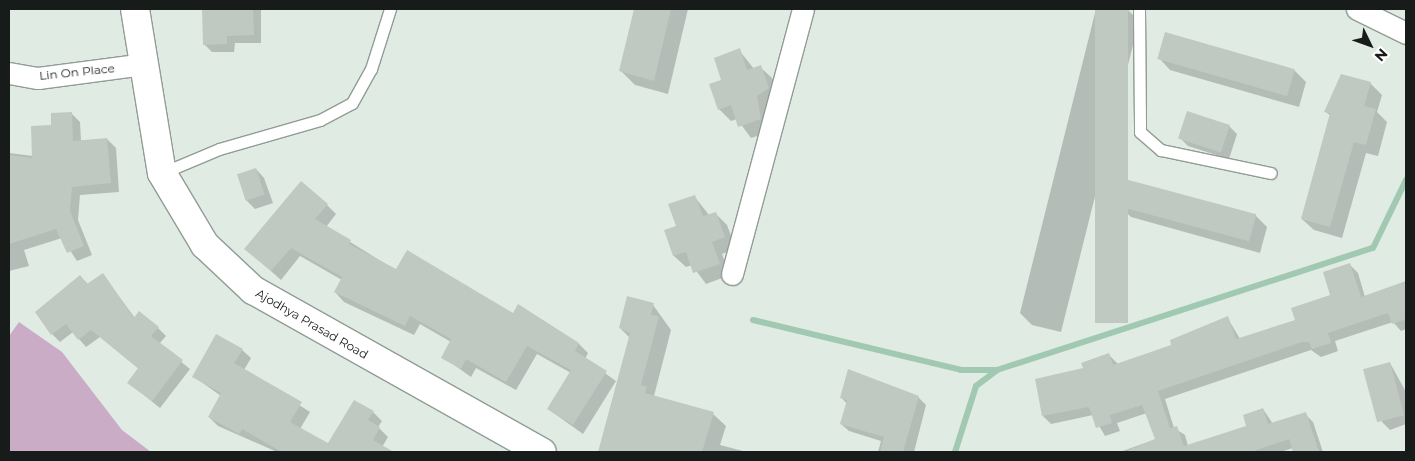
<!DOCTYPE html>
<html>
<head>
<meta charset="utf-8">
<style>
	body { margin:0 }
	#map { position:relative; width:1415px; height:461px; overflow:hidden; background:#e0ebe4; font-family:Montserrat,sans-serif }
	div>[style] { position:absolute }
	.green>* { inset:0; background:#caacc7 }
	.shadow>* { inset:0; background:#0003 }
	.stream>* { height:6px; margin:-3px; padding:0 3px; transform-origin:3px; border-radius:3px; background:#a1c8b0 }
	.building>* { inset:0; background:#bfc9c2; transform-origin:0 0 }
	.roads { filter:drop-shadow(1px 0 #929c96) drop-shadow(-1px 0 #929c96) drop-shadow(0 1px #929c96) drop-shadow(0 -1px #929c96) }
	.service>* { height:11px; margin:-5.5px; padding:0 5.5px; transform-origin:5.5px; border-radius:5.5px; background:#fff }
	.minor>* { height:21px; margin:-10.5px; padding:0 10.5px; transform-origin:10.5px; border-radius:10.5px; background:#fff }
	.tertiary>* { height:28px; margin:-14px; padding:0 14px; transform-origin:14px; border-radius:14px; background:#fff }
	span { translate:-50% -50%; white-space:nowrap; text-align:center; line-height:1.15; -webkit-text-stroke:4.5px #fff; paint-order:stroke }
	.street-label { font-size:12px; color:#171b19 }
	.frame { position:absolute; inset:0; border:10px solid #171b19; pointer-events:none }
	.north { position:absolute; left:1345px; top:20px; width:50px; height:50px; -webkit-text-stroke:4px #fff; paint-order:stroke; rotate:132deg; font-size:14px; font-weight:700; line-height:20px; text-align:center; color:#171b19 }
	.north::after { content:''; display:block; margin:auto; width:18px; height:22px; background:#171b19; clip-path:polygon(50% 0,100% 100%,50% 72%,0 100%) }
</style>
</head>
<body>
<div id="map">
	<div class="green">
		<i style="clip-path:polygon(19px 322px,62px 352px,122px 430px,151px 452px,9px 452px,9px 336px)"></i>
	</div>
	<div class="shadow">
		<i style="clip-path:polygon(203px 9px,261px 9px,261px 43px,235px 43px,234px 52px,212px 52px,204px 44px)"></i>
		<i style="clip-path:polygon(635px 9px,688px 9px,668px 94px,635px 85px,621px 71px)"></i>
		<i style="clip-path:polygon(1096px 9px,1127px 9px,1139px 21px,1061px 332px,1032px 325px,1020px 313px)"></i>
		<i style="clip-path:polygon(739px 50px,754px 69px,760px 67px,772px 78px,780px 100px,772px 131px,751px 138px,737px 119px,731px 121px,719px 109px,723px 80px)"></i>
		<i style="clip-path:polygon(1159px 58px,1294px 70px,1306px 82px,1299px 107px,1170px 70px)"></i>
		<i style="clip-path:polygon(1370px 83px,1382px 95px,1377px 112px,1387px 122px,1378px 156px,1366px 153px,1342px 238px,1314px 230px,1302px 219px,1331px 116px,1326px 112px)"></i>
		<i style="clip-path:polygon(71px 113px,80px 122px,81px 141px,107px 139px,116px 148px,119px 192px,80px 195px,78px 220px,92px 255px,77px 261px,62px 238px,24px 250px,29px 266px,9px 271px,9px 221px,19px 217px,9px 216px,9px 153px,33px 156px,53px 127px)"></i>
		<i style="clip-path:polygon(1229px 126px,1237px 134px,1229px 159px,1188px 146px,1180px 138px)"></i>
		<i style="clip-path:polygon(256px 169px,264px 178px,273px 203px,255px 209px,247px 201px,238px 175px)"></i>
		<i style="clip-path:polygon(694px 196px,709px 215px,715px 213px,727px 225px,736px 249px,722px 254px,730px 275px,706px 284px,692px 265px,686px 267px,674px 256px,665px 231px,678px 227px)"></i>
		<i style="clip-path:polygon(327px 205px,336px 214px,326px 227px,397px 271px,514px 314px,519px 306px,579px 344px,588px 353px,585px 359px,616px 381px,583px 434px,548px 409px,571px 373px,537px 354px,516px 390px,476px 368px,471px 377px,443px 357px,451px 342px,420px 324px,414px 335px,344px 302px,335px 292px,342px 280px,300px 256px,281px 280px,246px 249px)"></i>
		<i style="clip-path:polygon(1119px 206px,1255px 215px,1267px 227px,1260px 253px,1131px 217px)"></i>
		<i style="clip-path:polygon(1350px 265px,1358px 273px,1365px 297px,1406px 283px,1406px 329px,1401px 331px,1393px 322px,1335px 341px,1338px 351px,1321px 357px,1311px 350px,1165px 399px,1174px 428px,1185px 435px,1188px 446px,1248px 426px,1263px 409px,1273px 424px,1305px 414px,1313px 422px,1323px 452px,1295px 452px,1293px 448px,1281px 452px,1120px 452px,1156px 439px,1147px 413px,1117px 423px,1120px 431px,1105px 436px,1093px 415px,1051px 424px,1043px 416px,1085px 369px,1109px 355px,1118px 364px,1173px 346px,1227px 317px,1240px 339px,1297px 321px,1332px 295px)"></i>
		<i style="clip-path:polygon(103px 275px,135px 318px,139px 313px,158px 328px,166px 336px,159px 344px,190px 369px,160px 408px,129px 383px,139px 369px,100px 337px,86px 347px,73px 332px,60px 342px,52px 334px,80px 276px,89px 285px)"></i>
		<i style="clip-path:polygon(653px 305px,671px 330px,654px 396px,713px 414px,726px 426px,720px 445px,747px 452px,599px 452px,630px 338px,620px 328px)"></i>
		<i style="clip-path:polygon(242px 350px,251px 358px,244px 370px,310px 412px,300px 429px,328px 445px,373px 412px,382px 421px,378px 427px,388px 437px,382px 447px,391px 452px,277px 452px,218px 426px,209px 417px,221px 396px,193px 376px)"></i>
		<i style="clip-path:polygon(1390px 363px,1406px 392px,1406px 424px,1390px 430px,1382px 422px)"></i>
		<i style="clip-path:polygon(841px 397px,918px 397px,926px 405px,914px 452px,878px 452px,881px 441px,849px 431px,841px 424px,847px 404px)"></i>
	</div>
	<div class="stream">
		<i style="left:753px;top:320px;width:214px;rotate:13.5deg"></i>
		<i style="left:961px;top:370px;width:36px"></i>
		<i style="left:955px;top:452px;width:69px;rotate:-72.3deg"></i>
		<i style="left:976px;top:386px;width:26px;rotate:-37deg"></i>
		<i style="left:997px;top:370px;width:395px;rotate:-18deg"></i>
		<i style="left:1373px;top:248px;width:76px;rotate:-64.1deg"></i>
	</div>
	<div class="building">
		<i style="clip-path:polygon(202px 9px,253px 9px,254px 35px,227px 36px,227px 44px,203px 45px)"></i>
		<i style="clip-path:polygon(634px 9px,671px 9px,654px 81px,619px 71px)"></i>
		<i style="left:1095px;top:9px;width:33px;height:314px"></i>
		<i style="left:1165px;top:32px;width:135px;height:28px;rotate:16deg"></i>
		<i style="clip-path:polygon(740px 48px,747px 70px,761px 65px,769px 88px,757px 96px,761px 119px,738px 127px,731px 105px,718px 110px,709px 84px,721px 80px,714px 58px)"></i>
		<i style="clip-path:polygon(1341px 74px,1371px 82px,1364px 106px,1376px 109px,1366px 145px,1354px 142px,1330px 227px,1301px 219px,1330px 113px,1324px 112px)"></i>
		<i style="left:1187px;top:111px;width:45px;height:29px;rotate:18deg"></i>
		<i style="clip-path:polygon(72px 112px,73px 141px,107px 138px,111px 183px,72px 187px,70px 211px,84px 246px,67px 253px,56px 229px,9px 244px,9px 155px,32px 158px,31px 126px,51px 125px,51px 113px)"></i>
		<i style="left:256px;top:168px;width:28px;height:20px;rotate:72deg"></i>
		<i style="left:1125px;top:179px;width:136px;height:28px;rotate:15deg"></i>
		<i style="clip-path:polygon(301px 181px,328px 204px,315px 219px,351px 240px,349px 244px,396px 269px,407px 250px,513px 313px,518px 304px,579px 343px,575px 351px,607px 371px,573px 425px,547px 409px,571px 370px,527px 346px,506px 382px,466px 359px,461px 369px,441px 358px,451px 339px,410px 316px,405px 326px,334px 292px,342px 277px,291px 248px,271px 271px,244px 249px)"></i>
		<i style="clip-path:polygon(695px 195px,703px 216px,716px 212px,725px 237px,712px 242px,720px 264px,693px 273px,686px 252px,673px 256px,664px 230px,676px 226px,668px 204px)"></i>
		<i style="clip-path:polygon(1350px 263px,1361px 297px,1406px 281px,1406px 319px,1392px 324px,1388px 313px,1328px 333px,1331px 343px,1312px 349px,1309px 342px,1302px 342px,1158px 391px,1170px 428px,1177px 426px,1184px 446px,1246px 426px,1243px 415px,1263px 408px,1268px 424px,1306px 412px,1319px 452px,1293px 452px,1289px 439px,1251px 452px,1124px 452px,1155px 439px,1142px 405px,1110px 415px,1112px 423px,1096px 428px,1089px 407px,1042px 416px,1035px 379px,1083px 368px,1081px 363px,1109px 353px,1113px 365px,1171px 345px,1170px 340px,1228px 316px,1236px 339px,1295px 320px,1291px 308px,1330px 295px,1323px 272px)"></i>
		<i style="clip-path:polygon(103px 273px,134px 318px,139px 311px,159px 327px,151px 336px,183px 360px,152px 401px,127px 383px,138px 368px,91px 330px,78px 340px,66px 324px,51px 335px,35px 312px,80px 275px,87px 284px)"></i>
		<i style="clip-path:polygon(627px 296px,654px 303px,651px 315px,659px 316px,641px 385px,647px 387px,645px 393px,714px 412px,702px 452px,598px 452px,630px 333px,619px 328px)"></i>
		<i style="clip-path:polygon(216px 334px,243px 349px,234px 363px,302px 402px,290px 422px,328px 443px,354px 400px,374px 411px,368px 420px,380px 427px,373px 440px,394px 452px,282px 452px,242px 429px,239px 434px,208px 417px,221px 393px,192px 377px)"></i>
		<i style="left:1390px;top:362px;width:55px;height:28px;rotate:75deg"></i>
		<i style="clip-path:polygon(848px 369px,919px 396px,903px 452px,880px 452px,884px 437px,840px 424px,847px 400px,840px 398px)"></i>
	</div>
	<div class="roads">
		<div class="service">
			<i style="left:1139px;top:9px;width:123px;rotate:89.5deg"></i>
			<i style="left:1140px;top:132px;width:28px;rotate:41deg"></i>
			<i style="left:1161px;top:150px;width:112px;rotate:11.8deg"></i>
			<i style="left:162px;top:173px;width:62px;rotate:-22.8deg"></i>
			<i style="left:219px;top:149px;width:105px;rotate:-16deg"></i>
			<i style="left:320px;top:120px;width:36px;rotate:-28deg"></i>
			<i style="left:352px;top:103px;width:39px;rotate:-61deg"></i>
			<i style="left:371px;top:69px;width:63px;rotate:-72.4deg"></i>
		</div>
		<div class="minor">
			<i style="left:1357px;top:9px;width:55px;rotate:26.1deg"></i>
			<i style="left:9px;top:73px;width:29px;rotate:10deg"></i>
			<i style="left:38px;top:78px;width:108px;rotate:-7.5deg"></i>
			<i style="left:732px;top:274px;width:274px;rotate:-75deg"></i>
		</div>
		<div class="tertiary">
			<i style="left:135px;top:9px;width:166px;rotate:80.7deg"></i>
			<i style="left:162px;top:173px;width:84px;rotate:59.2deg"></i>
			<i style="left:205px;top:245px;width:66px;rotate:43.2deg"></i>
			<i style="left:253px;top:290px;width:331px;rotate:29.3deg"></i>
		</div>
	</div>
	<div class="street-label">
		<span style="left:77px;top:72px;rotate:-6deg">Lin On Place</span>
		<span style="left:312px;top:324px;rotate:30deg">Ajodhya Prasad Road</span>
	</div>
	<div class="frame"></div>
	<div class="north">N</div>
</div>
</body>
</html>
